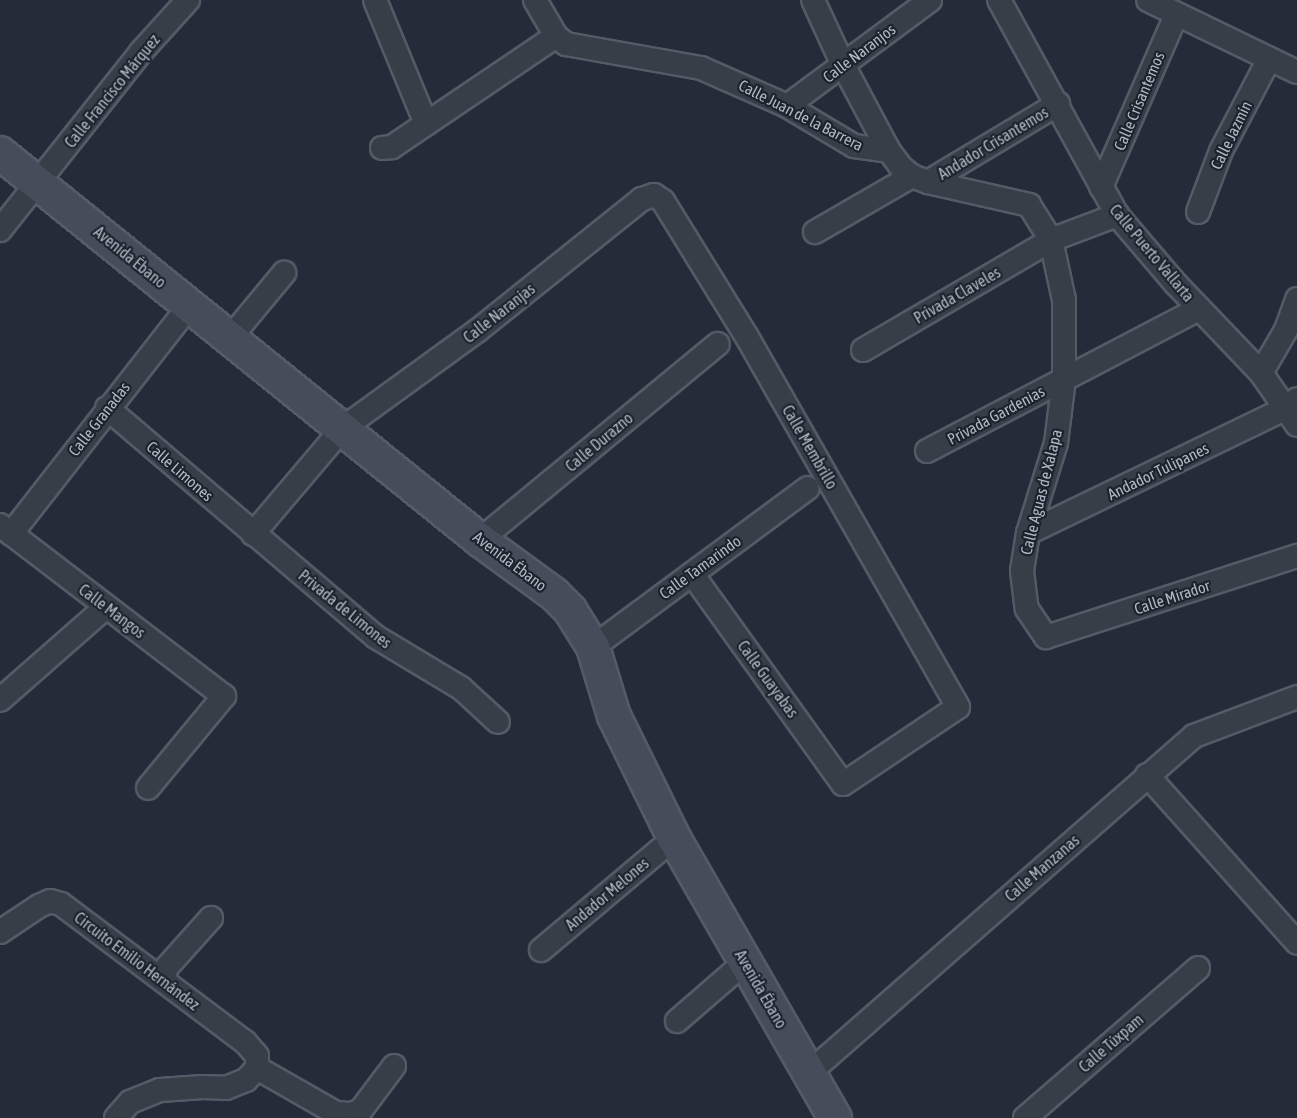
<!DOCTYPE html>
<html>
<head>
<meta charset="utf-8">
<style>
	body { margin:0 }
	#map { position:relative; width:1297px; height:1118px; overflow:hidden; background:#232c38; font-family:"Asap Condensed",sans-serif }
	div>[style] { position:absolute }
	.roads { filter:drop-shadow(2px 0 #545b66) drop-shadow(-2px 0 #545b66) drop-shadow(0 2px #545b66) drop-shadow(0 -2px #545b66) }
	.minor>* { height:22px; margin:-11px; padding:0 11px; transform-origin:11px; border-radius:11px; background:#363e48 }
	.secondary>* { height:32px; margin:-16px; padding:0 16px; transform-origin:16px; border-radius:16px; background:#454d5b }
	span { translate:-50% -50%; white-space:nowrap; text-align:center; line-height:1.15; -webkit-text-stroke:4.5px #1c232d; paint-order:stroke }
	.street-label { font-size:16px; color:#b1b8c4 }
</style>
</head>
<body>
<div id="map">
	<div class="roads">
		<div class="minor">
			<i style="left:375px;top:0;width:134px;rotate:67.6deg"></i>
			<i style="left:535px;top:0;width:42px;rotate:59.7deg"></i>
			<i style="left:556px;top:36px;width:13px;rotate:39deg"></i>
			<i style="left:566px;top:44px;width:137px;rotate:10.1deg"></i>
			<i style="left:701px;top:68px;width:94px;rotate:23.8deg"></i>
			<i style="left:787px;top:106px;width:78px;rotate:30.8deg"></i>
			<i style="left:854px;top:146px;width:35px;rotate:8deg"></i>
			<i style="left:813px;top:0;width:72px;rotate:65.2deg"></i>
			<i style="left:843px;top:65px;width:98px;rotate:61.9deg"></i>
			<i style="left:889px;top:151px;width:21px;rotate:53deg"></i>
			<i style="left:902px;top:168px;width:13px;rotate:39deg"></i>
			<i style="left:912px;top:176px;width:17px;rotate:21deg"></i>
			<i style="left:928px;top:182px;width:104px;rotate:12.8deg"></i>
			<i style="left:1029px;top:205px;width:41px;rotate:57.8deg"></i>
			<i style="left:1051px;top:240px;width:61px;rotate:77.8deg"></i>
			<i style="left:1064px;top:300px;width:79px;rotate:90deg"></i>
			<i style="left:1064px;top:379px;width:64px;rotate:97.1deg"></i>
			<i style="left:1056px;top:443px;width:94px;rotate:107.3deg"></i>
			<i style="left:1028px;top:533px;width:38px;rotate:99deg"></i>
			<i style="left:1022px;top:571px;width:38px;rotate:83deg"></i>
			<i style="left:1027px;top:609px;width:34px;rotate:56deg"></i>
			<i style="left:1046px;top:637px;width:264px;rotate:-17.9deg"></i>
			<i style="left:999px;top:0;width:245px;rotate:61.2deg"></i>
			<i style="left:1117px;top:215px;width:91px;rotate:49.5deg"></i>
			<i style="left:1176px;top:284px;width:123px;rotate:46.3deg"></i>
			<i style="left:1261px;top:373px;width:63px;rotate:55.3deg"></i>
			<i style="left:1148px;top:0;width:165px;rotate:25.8deg"></i>
			<i style="left:787px;top:106px;width:178px;rotate:-36.5deg"></i>
			<i style="left:382px;top:148px;width:10px;rotate:-6deg"></i>
			<i style="left:392px;top:147px;width:198px;rotate:-34.1deg"></i>
			<i style="left:928px;top:182px;width:152px;rotate:-31deg"></i>
			<i style="left:1101px;top:187px;width:188px;rotate:-66.4deg"></i>
			<i style="left:1198px;top:212px;width:65px;rotate:-69.3deg"></i>
			<i style="left:1221px;top:151px;width:104px;rotate:-62.4deg"></i>
			<i style="left:0;top:230px;width:227px;rotate:-51.6deg"></i>
			<i style="left:141px;top:52px;width:70px;rotate:-47.9deg"></i>
			<i style="left:815px;top:232px;width:112px;rotate:-30deg"></i>
			<i style="left:230px;top:338px;width:85px;rotate:-50.3deg"></i>
			<i style="left:863px;top:350px;width:218px;rotate:-30.3deg"></i>
			<i style="left:1051px;top:240px;width:71px;rotate:-20.7deg"></i>
			<i style="left:1261px;top:373px;width:50px;rotate:-59.8deg"></i>
			<i style="left:1286px;top:330px;width:33px;rotate:-70deg"></i>
			<i style="left:107px;top:408px;width:353px;rotate:40.4deg"></i>
			<i style="left:376px;top:637px;width:99px;rotate:31deg"></i>
			<i style="left:461px;top:688px;width:50px;rotate:42.6deg"></i>
			<i style="left:927px;top:451px;width:307px;rotate:-27.6deg"></i>
			<i style="left:0;top:525px;width:282px;rotate:37.4deg"></i>
			<i style="left:224px;top:696px;width:119px;rotate:129.6deg"></i>
			<i style="left:1028px;top:533px;width:288px;rotate:-25.8deg"></i>
			<i style="left:1287px;top:408px;width:13px;rotate:-42deg"></i>
			<i style="left:11px;top:534px;width:291px;rotate:-52deg"></i>
			<i style="left:253px;top:534px;width:138px;rotate:-49.7deg"></i>
			<i style="left:342px;top:429px;width:167px;rotate:-36deg"></i>
			<i style="left:477px;top:331px;width:211px;rotate:-38.7deg"></i>
			<i style="left:642px;top:199px;width:13px;rotate:-18deg"></i>
			<i style="left:654px;top:195px;width:11px;rotate:34deg"></i>
			<i style="left:663px;top:201px;width:160px;rotate:58.3deg"></i>
			<i style="left:747px;top:337px;width:426px;rotate:60.3deg"></i>
			<i style="left:958px;top:707px;width:138px;rotate:146.2deg"></i>
			<i style="left:843px;top:784px;width:259px;rotate:-125.7deg"></i>
			<i style="left:480px;top:540px;width:308px;rotate:-39.5deg"></i>
			<i style="left:593px;top:647px;width:267px;rotate:-36.5deg"></i>
			<i style="left:0;top:700px;width:141px;rotate:-41.3deg"></i>
			<i style="left:1147px;top:775px;width:225px;rotate:48.2deg"></i>
			<i style="left:0;top:932px;width:47px;rotate:-33.7deg"></i>
			<i style="left:39px;top:906px;width:12px;rotate:-24deg"></i>
			<i style="left:50px;top:901px;width:11px;rotate:15deg"></i>
			<i style="left:61px;top:904px;width:230px;rotate:36.9deg"></i>
			<i style="left:245px;top:1042px;width:18px;rotate:49deg"></i>
			<i style="left:257px;top:1056px;width:12px;rotate:90deg"></i>
			<i style="left:541px;top:950px;width:174px;rotate:-40.1deg"></i>
			<i style="left:162px;top:980px;width:14px;rotate:-69deg"></i>
			<i style="left:167px;top:967px;width:66px;rotate:-48.1deg"></i>
			<i style="left:677px;top:1021px;width:90px;rotate:-40.9deg"></i>
			<i style="left:257px;top:1068px;width:91px;rotate:29.7deg"></i>
			<i style="left:336px;top:1113px;width:16px;rotate:4deg"></i>
			<i style="left:352px;top:1114px;width:10px;rotate:-24deg"></i>
			<i style="left:361px;top:1110px;width:55px;rotate:-53.1deg"></i>
			<i style="left:809px;top:1073px;width:512px;rotate:-41.2deg"></i>
			<i style="left:1194px;top:736px;width:110px;rotate:-20.7deg"></i>
			<i style="left:116px;top:1118px;width:21px;rotate:-49deg"></i>
			<i style="left:130px;top:1102px;width:32px;rotate:-22deg"></i>
			<i style="left:160px;top:1090px;width:43px;rotate:-4deg"></i>
			<i style="left:203px;top:1087px;width:23px;rotate:2deg"></i>
			<i style="left:226px;top:1088px;width:22px;rotate:-22deg"></i>
			<i style="left:246px;top:1080px;width:16px;rotate:-47deg"></i>
			<i style="left:1025px;top:1118px;width:229px;rotate:-40.9deg"></i>
		</div>
		<div class="secondary">
			<i style="left:0;top:153px;width:617px;rotate:38.88deg"></i>
			<i style="left:480px;top:540px;width:92px;rotate:36.1deg"></i>
			<i style="left:554px;top:594px;width:23px;rotate:45deg"></i>
			<i style="left:570px;top:610px;width:44px;rotate:58.1deg"></i>
			<i style="left:593px;top:647px;width:72px;rotate:73.1deg"></i>
			<i style="left:614px;top:716px;width:136px;rotate:63.8deg"></i>
			<i style="left:674px;top:838px;width:323px;rotate:60.1deg"></i>
		</div>
	</div>
	<div class="street-label">
		<span style="left:859px;top:53px;rotate:-37deg">Calle Naranjos</span>
		<span style="left:112px;top:91px;rotate:-51deg">Calle Francisco Márquez</span>
		<span style="left:1139px;top:101px;rotate:-67deg">Calle Crisantemos</span>
		<span style="left:801px;top:115px;rotate:27deg">Calle Juan de la Barrera</span>
		<span style="left:1231px;top:135px;rotate:-64deg">Calle Jazmín</span>
		<span style="left:993px;top:143px;rotate:-31deg">Andador Crisantemos</span>
		<span style="left:1152px;top:253px;rotate:50deg">Calle Puerto Vallarta</span>
		<span style="left:130px;top:257px;rotate:39deg">Avenida Ébano</span>
		<span style="left:957px;top:295px;rotate:-30deg">Privada Claveles</span>
		<span style="left:499px;top:313px;rotate:-38deg">Calle Naranjas</span>
		<span style="left:996px;top:415px;rotate:-28deg">Privada Gardenias</span>
		<span style="left:99px;top:419px;rotate:-52deg">Calle Granadas</span>
		<span style="left:599px;top:442px;rotate:-40deg">Calle Durazno</span>
		<span style="left:810px;top:447px;rotate:60deg">Calle Membrillo</span>
		<span style="left:180px;top:471px;rotate:41deg">Calle Limones</span>
		<span style="left:1158px;top:471px;rotate:-26deg">Andador Tulipanes</span>
		<span style="left:1041px;top:492px;rotate:-76deg">Calle Aguas de Xalapa</span>
		<span style="left:510px;top:561px;rotate:37deg">Avenida Ébano</span>
		<span style="left:700px;top:567px;rotate:-36deg">Calle Tamarindo</span>
		<span style="left:1172px;top:597px;rotate:-18deg">Calle Mirador</span>
		<span style="left:345px;top:609px;rotate:39deg">Privada de Limones</span>
		<span style="left:112px;top:611px;rotate:37deg">Calle Mangos</span>
		<span style="left:768px;top:679px;rotate:54deg">Calle Guayabas</span>
		<span style="left:1042px;top:868px;rotate:-41deg">Calle Manzanas</span>
		<span style="left:607px;top:894px;rotate:-40deg">Andador Melones</span>
		<span style="left:137px;top:961px;rotate:37deg">Circuito Emilio Hernández</span>
		<span style="left:761px;top:989px;rotate:60deg">Avenida Ébano</span>
		<span style="left:1111px;top:1043px;rotate:-41deg">Calle Túxpam</span>
	</div>
</div>
</body>
</html>
